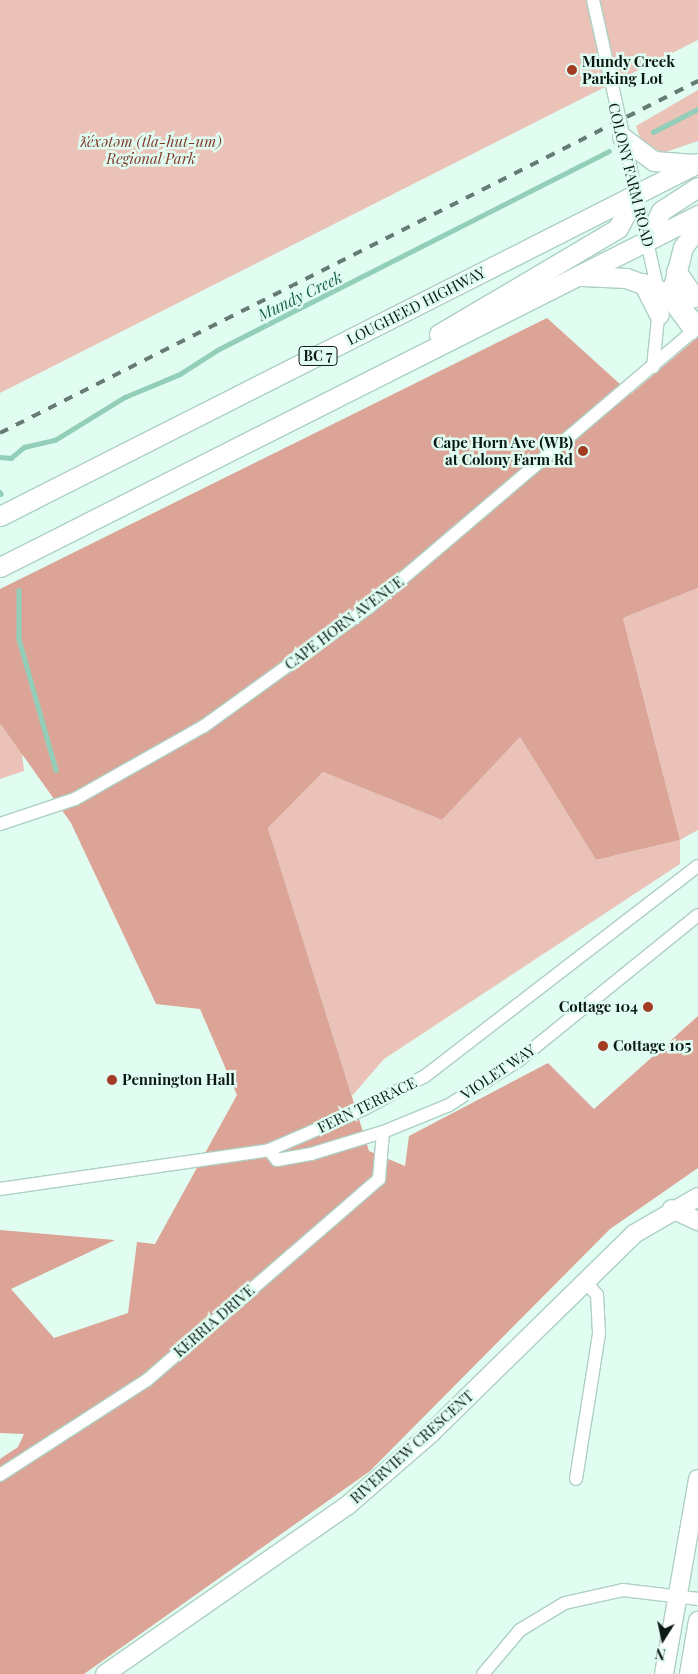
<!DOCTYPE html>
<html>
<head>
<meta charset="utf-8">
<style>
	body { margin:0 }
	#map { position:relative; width:698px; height:1674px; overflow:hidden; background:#e1fdf2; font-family:"Playfair Display",serif }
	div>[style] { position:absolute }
	.green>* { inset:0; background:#eac2b8 }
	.forest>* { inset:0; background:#dba496 }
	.stream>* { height:4.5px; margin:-2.25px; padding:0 2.25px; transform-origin:2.25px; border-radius:2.25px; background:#92ceb8 }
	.roads { filter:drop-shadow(1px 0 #add0c2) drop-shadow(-1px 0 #add0c2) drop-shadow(0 1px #add0c2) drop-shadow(0 -1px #add0c2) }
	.street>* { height:12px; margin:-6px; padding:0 6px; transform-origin:6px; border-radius:6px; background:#fff }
	.secondary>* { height:18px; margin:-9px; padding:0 9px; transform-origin:9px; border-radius:9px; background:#fff }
	.primary>* { height:19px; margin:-9.5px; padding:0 9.5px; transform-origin:9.5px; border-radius:9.5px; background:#fff }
	.rail>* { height:4px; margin-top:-2px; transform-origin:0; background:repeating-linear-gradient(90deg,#687b73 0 9px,transparent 0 18px) }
	.dots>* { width:14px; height:14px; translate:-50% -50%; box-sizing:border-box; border:2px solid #e1fdf2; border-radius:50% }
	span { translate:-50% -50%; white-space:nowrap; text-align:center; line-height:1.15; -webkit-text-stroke:5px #e1fdf2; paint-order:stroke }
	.shield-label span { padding:1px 4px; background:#e1fdf2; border:1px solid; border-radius:4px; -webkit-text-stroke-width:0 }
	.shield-label { font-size:14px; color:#0c1914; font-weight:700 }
	.poi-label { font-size:15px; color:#0c1914; font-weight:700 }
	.left { translate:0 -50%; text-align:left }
	.right { translate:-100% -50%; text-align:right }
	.park-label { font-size:15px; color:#7e3929; font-style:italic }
	.street-label { font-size:15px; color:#0c1914 }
	.water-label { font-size:16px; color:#17624d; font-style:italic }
	.north { position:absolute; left:638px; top:1614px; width:50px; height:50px; -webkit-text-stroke:4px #e1fdf2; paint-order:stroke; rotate:190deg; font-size:14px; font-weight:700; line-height:20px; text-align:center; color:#0c1914 }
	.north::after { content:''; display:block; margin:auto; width:18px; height:22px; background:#0c1914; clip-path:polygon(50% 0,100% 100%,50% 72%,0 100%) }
</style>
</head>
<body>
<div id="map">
	<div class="green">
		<i style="clip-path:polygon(0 0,698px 0,698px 40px,0 393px)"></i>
		<i style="clip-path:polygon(698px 90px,698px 141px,663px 153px,641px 141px,636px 126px)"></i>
		<i style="clip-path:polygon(698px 588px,698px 830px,680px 840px,680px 864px,384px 1059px,352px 1096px,268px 828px,323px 772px,442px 820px,520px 737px,596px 860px,680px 840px,623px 618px)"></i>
		<i style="clip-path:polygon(0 706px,20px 736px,24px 771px,0 779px)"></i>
	</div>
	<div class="forest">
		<i style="clip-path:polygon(547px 318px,631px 394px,698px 337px,698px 588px,623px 618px,680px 840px,596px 860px,520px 737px,442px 820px,323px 772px,268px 828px,369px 1151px,405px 1166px,409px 1136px,548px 1063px,594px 1109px,698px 1016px,698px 1168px,610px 1229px,370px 1471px,84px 1674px,0 1674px,0 1459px,18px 1447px,24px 1434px,0 1433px,0 1230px,115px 1240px,11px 1289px,54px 1338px,128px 1313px,137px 1242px,155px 1244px,237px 1095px,200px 1009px,156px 1004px,71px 823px,0 723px,0 589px)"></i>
	</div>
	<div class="stream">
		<i style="left:653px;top:132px;width:51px;rotate:-27.1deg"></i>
		<i style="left:0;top:457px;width:11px;rotate:5deg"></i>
		<i style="left:11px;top:458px;width:17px;rotate:-40deg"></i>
		<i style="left:24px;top:447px;width:32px;rotate:-13deg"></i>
		<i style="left:55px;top:440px;width:82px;rotate:-31.6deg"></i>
		<i style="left:125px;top:397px;width:60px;rotate:-22.7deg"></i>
		<i style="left:180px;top:374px;width:46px;rotate:-32.7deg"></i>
		<i style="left:219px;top:349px;width:437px;rotate:-26.9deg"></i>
		<i style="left:0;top:492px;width:2px;rotate:63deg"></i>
		<i style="left:19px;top:590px;width:49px;rotate:90deg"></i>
		<i style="left:19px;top:639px;width:136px;rotate:74.2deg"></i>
	</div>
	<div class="roads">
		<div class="street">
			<i style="left:593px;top:0;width:293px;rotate:77.4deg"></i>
			<i style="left:657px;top:286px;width:59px;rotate:53.3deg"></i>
			<i style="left:669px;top:286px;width:47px;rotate:51.9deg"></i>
			<i style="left:653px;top:367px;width:59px;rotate:-84.2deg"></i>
			<i style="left:0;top:824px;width:79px;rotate:-18.4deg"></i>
			<i style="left:75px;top:799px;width:148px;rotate:-29.5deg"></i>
			<i style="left:204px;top:726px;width:203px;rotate:-35.8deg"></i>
			<i style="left:369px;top:607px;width:432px;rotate:-40.4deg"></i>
			<i style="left:269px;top:1150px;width:13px;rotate:51deg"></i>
			<i style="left:277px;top:1160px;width:35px;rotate:-10deg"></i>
			<i style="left:311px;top:1154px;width:75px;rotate:-17deg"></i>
			<i style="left:383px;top:1132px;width:71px;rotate:-22.2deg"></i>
			<i style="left:449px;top:1105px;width:83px;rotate:-32.7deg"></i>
			<i style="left:519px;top:1060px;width:230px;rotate:-39deg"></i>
			<i style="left:0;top:1189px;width:272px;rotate:-8.2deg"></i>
			<i style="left:269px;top:1150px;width:106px;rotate:-23.4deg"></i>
			<i style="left:366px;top:1108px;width:67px;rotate:-28.5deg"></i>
			<i style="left:425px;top:1076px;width:344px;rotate:-37.6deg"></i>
			<i style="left:0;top:1475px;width:175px;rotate:-32.9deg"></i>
			<i style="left:147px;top:1380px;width:307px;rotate:-40.9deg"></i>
			<i style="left:379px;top:1179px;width:47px;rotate:-85.1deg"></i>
			<i style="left:576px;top:1479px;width:148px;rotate:-81deg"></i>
			<i style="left:599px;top:1333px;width:38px;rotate:-93deg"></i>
			<i style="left:597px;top:1295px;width:20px;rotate:-131deg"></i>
			<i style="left:483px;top:1674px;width:57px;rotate:-49.9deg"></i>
			<i style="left:520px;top:1630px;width:52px;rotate:-31deg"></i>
			<i style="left:565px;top:1603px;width:59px;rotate:-12.6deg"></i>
			<i style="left:623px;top:1590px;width:76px;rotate:6.8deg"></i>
		</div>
		<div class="secondary">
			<i style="left:672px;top:1209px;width:29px;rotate:25deg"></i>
			<i style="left:105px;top:1674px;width:296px;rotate:-34.8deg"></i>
			<i style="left:348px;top:1505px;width:110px;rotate:-40.9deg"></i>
			<i style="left:431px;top:1433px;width:284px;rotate:-44.4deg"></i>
			<i style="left:634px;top:1234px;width:74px;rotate:-30deg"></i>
			<i style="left:664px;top:1674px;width:198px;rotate:-80.1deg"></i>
			<i style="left:689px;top:1674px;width:54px;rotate:-80.4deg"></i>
		</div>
		<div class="primary">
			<i style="left:622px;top:137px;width:40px;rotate:37deg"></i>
			<i style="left:654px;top:161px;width:40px;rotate:4.3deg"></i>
			<i style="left:647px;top:241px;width:33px;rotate:-65deg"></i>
			<i style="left:661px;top:211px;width:44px;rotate:-33deg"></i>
			<i style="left:676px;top:271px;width:32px;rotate:55deg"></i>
			<i style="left:582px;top:276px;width:44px;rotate:2.6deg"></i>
			<i style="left:626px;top:278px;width:35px;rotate:20deg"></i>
			<i style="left:643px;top:283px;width:35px;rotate:63deg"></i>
			<i style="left:672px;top:291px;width:45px;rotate:-76deg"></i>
			<i style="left:683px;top:247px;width:24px;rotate:-52deg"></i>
			<i style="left:439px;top:334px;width:208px;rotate:-30.6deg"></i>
			<i style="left:618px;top:228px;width:36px;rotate:-62deg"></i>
			<i style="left:0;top:516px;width:782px;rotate:-26.83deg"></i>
			<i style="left:0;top:567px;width:782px;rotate:-26.76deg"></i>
		</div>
	</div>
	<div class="rail">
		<i style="left:0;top:433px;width:782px;rotate:-26.76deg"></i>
	</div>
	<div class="dots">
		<i style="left:572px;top:70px;background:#a33a22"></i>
		<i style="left:583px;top:451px;background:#a33a22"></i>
		<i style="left:648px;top:1007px;background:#a33a22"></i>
		<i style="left:603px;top:1046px;background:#a33a22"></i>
		<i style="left:112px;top:1080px;background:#a33a22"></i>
	</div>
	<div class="shield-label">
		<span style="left:318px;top:356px">BC 7</span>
	</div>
	<div class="poi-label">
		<span class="left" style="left:582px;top:70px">Mundy Creek<br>Parking Lot</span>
		<span class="right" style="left:573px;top:451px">Cape Horn Ave (WB)<br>at Colony Farm Rd</span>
		<span class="right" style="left:638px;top:1007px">Cottage 104</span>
		<span class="left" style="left:613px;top:1046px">Cottage 105</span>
		<span class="left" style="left:122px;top:1080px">Pennington Hall</span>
	</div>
	<div class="park-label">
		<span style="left:151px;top:150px">ƛ̓éxətəm (tla-hut-um)<br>Regional Park</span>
	</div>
	<div class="street-label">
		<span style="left:631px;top:175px;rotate:76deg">COLONY FARM ROAD</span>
		<span style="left:416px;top:306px;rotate:-27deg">LOUGHEED HIGHWAY</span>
		<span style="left:344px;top:623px;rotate:-37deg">CAPE HORN AVENUE</span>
		<span style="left:498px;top:1072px;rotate:-34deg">VIOLET WAY</span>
		<span style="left:367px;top:1105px;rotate:-26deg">FERN TERRACE</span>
		<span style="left:214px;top:1321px;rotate:-41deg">KERRIA DRIVE</span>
		<span style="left:412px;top:1447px;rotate:-42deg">RIVERVIEW CRESCENT</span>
	</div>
	<div class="water-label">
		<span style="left:300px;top:296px;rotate:-26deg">Mundy Creek</span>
	</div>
	<div class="north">N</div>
</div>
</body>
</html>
